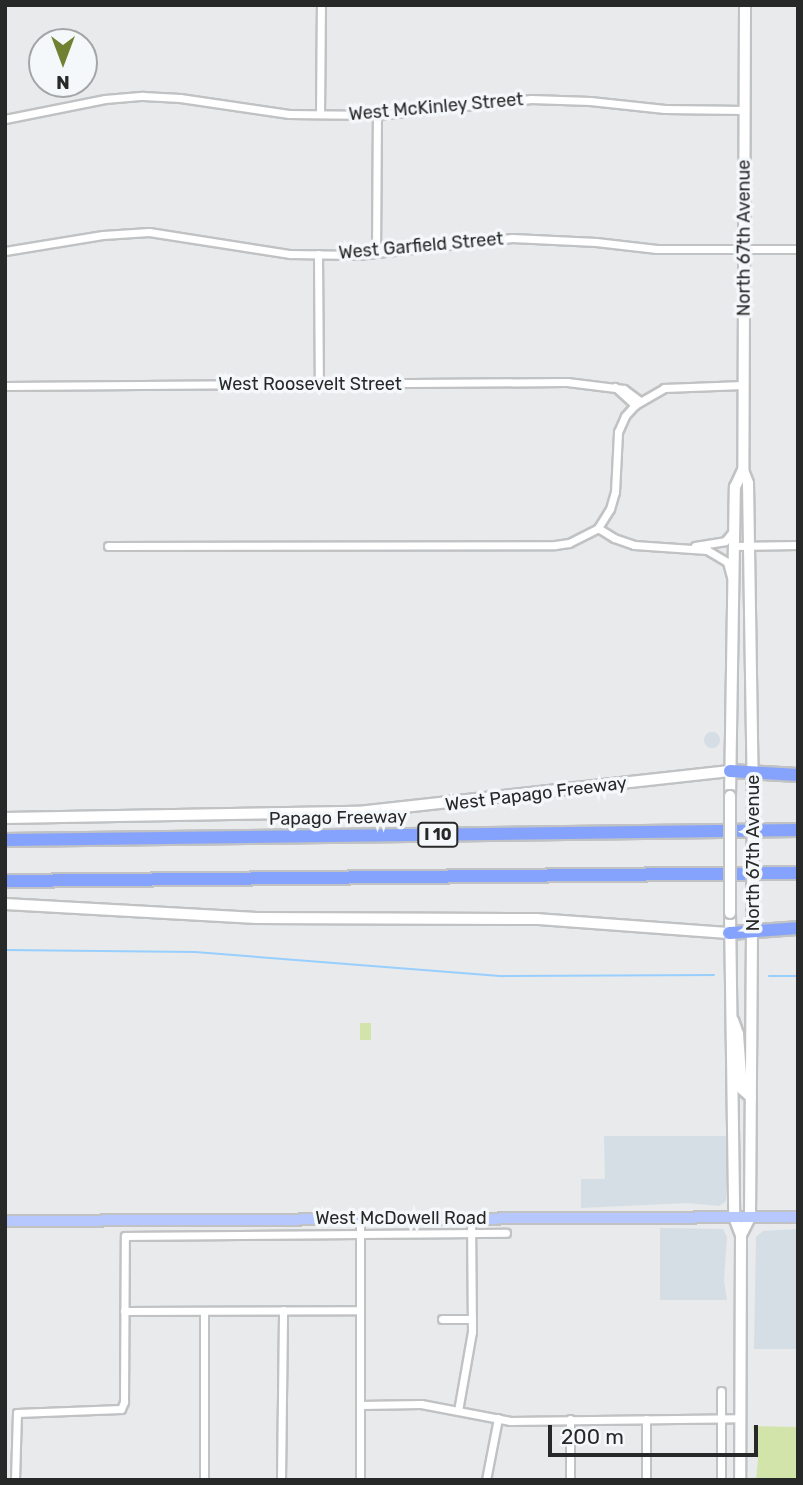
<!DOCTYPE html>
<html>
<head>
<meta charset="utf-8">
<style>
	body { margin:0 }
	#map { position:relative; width:803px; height:1485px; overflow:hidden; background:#e8eaec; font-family:Rubik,sans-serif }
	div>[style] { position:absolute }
	.built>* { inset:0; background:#d5dee5 }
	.round { border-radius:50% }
	.green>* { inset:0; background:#d3e4ab; transform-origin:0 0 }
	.stream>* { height:2px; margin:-1px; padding:0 1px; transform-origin:1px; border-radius:1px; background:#98cffe }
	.roads { filter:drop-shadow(2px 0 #c0c2c4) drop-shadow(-2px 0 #c0c2c4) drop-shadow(0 2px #c0c2c4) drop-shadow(0 -2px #c0c2c4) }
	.street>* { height:7px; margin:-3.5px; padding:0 3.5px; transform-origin:3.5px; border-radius:3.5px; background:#fff }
	.secondary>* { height:10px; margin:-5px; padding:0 5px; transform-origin:5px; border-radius:5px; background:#fff }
	.primary>* { height:10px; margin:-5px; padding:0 5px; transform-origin:5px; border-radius:5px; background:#b6c8fd }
	.highway>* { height:12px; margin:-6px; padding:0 6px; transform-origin:6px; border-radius:6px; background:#85a3fc }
	.bridges { filter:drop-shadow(2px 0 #c0c2c4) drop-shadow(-2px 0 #c0c2c4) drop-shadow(0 2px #c0c2c4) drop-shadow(0 -2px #c0c2c4) }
	.secondary-bridge>* { height:10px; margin:-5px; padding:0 5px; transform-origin:5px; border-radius:5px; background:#fff }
	span { translate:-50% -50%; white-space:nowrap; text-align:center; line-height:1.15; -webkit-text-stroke:7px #f5f8fa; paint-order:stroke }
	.shield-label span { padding:2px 5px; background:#f5f8fa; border:2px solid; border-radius:5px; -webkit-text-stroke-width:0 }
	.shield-label { font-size:16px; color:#272828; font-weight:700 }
	.street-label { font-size:18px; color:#272828 }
	.frame { position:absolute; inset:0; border:7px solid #272828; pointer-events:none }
	.north { position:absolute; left:28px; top:28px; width:70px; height:70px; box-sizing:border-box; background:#f5f8fa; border:2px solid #a3a5a6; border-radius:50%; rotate:180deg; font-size:19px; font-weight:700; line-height:28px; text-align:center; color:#272828 }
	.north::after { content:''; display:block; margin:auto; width:24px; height:32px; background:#708231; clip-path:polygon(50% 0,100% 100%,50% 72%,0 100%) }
	.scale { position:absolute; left:548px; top:1425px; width:210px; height:32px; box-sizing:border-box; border:4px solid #272828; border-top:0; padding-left:9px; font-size:21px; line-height:24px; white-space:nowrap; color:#272828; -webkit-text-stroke:5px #f5f8fa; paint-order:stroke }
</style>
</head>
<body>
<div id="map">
	<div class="built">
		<i class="round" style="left:704px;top:732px;width:16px;height:16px"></i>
		<i style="clip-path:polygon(604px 1136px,726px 1136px,726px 1201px,719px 1206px,687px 1203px,581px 1208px,581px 1179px,605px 1179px)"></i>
		<i style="clip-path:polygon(660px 1228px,723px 1229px,727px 1237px,724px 1281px,727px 1300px,660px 1300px)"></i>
		<i style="clip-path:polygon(798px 1229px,798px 1349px,754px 1349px,756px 1237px,763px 1231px)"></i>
	</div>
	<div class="green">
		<i style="left:360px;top:1023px;width:11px;height:17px"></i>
		<i style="clip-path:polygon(753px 1426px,798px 1427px,798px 1480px,756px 1480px,758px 1460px)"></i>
	</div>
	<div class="stream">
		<i style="left:5px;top:950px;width:190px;rotate:0.6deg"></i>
		<i style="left:195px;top:952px;width:309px;rotate:4.5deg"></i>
		<i style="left:503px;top:976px;width:211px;rotate:-0.3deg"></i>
		<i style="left:769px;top:976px;width:29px"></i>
	</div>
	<div class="roads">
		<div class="street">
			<i style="left:320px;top:114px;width:109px;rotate:-89.5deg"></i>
			<i style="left:5px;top:119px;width:102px;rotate:-11.3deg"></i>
			<i style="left:105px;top:99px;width:38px;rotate:-5deg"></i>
			<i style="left:143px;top:96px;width:37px;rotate:3deg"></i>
			<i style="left:180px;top:98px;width:110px;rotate:8.4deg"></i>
			<i style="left:289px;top:114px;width:88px;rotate:0.7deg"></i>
			<i style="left:377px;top:115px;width:155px;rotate:-5.9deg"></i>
			<i style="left:531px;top:99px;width:59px;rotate:1.9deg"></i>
			<i style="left:590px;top:101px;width:75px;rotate:6.1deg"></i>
			<i style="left:665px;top:109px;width:80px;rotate:0.7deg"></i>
			<i style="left:5px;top:251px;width:99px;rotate:-9.3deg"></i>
			<i style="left:103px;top:235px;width:46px;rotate:-3.7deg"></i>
			<i style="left:149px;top:232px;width:143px;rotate:8.9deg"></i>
			<i style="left:290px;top:254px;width:68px;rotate:0.8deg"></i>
			<i style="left:358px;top:255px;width:155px;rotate:-6.3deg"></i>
			<i style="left:512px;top:238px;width:84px;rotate:2.7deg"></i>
			<i style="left:596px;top:242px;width:61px;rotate:6.5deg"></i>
			<i style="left:657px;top:249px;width:141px"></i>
			<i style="left:376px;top:253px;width:138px;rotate:-89.6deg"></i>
			<i style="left:318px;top:254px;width:130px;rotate:89.6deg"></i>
			<i style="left:5px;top:386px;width:562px;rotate:-0.41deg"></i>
			<i style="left:567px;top:382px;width:57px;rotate:7deg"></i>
			<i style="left:624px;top:389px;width:20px;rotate:37deg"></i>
			<i style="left:615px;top:387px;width:27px;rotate:42deg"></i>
			<i style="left:598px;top:528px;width:19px;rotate:32deg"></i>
			<i style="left:614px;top:538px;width:21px;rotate:19deg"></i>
			<i style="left:634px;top:545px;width:73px;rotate:3.9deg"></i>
			<i style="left:707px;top:550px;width:23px;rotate:31deg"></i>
			<i style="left:727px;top:562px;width:16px;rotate:75deg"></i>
			<i style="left:108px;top:546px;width:447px;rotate:-0.1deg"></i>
			<i style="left:555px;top:545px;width:14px;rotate:-8deg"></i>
			<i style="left:569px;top:543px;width:33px;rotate:-27deg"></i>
			<i style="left:598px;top:528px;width:22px;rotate:-58deg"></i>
			<i style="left:610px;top:509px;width:18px;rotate:-74deg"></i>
			<i style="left:615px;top:492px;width:60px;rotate:-87.1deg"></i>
			<i style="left:618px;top:432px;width:17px;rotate:-66deg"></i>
			<i style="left:625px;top:416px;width:15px;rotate:-48deg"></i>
			<i style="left:635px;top:405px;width:34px;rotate:-30deg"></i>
			<i style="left:664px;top:388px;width:79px;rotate:-2.2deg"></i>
			<i style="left:695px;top:546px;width:30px;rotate:-9deg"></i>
			<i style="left:725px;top:541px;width:14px;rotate:-51deg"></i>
			<i style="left:734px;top:546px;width:64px;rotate:-0.9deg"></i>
			<i style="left:124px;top:1311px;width:236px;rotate:-0.2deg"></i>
			<i style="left:442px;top:1319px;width:30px"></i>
			<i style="left:360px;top:1405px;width:61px;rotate:-0.9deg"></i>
			<i style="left:421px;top:1404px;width:91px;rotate:10.8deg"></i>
			<i style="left:510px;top:1421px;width:230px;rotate:-0.7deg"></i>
			<i style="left:458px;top:1411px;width:80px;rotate:-80deg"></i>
			<i style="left:472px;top:1332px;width:114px;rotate:-90.5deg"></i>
			<i style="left:15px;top:1480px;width:67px;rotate:-88.3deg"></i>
			<i style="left:17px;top:1413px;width:104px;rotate:-2.2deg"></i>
			<i style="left:121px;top:1409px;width:8px;rotate:-67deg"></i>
			<i style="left:124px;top:1402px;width:166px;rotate:-89.7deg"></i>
			<i style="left:125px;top:1236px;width:381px;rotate:-0.5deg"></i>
			<i style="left:204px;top:1480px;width:169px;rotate:-90deg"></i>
			<i style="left:281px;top:1480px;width:170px;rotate:-89.3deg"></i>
			<i style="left:360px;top:1480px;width:261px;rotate:-90deg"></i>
			<i style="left:486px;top:1480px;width:63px;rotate:-79deg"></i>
			<i style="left:570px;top:1480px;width:61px;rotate:-90deg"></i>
			<i style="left:646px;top:1480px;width:61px;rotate:-90deg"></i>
			<i style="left:721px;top:1480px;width:89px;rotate:-90deg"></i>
		</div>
		<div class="secondary">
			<i style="left:745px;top:5px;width:465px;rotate:90.2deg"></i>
			<i style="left:743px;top:470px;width:14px;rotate:69deg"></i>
			<i style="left:748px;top:483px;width:311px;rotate:89.1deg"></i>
			<i style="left:730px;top:796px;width:309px;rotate:-89.1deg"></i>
			<i style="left:735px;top:487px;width:19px;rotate:-65deg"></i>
			<i style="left:5px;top:818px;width:353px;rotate:-1deg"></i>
			<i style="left:358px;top:812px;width:374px;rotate:-6.3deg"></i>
			<i style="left:5px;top:904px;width:252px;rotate:3.2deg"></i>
			<i style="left:257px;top:918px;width:280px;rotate:0.2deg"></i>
			<i style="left:537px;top:919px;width:193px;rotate:4.2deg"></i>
			<i style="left:730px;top:913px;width:304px;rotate:89.2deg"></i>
			<i style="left:734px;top:1217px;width:19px;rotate:69deg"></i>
			<i style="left:741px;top:1235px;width:245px;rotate:90.2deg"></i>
			<i style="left:733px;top:1020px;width:15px;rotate:70deg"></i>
			<i style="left:738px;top:1034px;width:55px;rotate:85.8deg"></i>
			<i style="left:742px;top:1089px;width:12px;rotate:42deg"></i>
			<i style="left:741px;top:1235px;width:20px;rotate:-63deg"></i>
			<i style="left:750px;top:1217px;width:304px;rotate:-89.6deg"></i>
		</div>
		<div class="primary">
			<i style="left:5px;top:1221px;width:793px;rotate:-0.29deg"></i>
		</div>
		<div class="highway">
			<i style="left:730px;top:771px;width:68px;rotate:3.4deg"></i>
			<i style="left:5px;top:840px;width:793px;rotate:-0.72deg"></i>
			<i style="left:5px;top:881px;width:793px;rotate:-0.58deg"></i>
			<i style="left:729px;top:933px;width:69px;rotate:-4.1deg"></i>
		</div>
	</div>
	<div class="bridges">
		<div class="secondary-bridge">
			<i style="left:730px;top:796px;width:117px;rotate:90deg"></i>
			<i style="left:752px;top:913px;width:119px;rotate:-89.5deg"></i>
		</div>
	</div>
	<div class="shield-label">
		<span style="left:438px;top:835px">I 10</span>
	</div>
	<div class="street-label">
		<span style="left:436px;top:107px;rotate:-5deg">West McKinley Street</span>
		<span style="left:744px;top:238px;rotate:-90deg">North 67th Avenue</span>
		<span style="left:421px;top:246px;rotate:-5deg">West Garfield Street</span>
		<span style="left:310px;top:384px">West Roosevelt Street</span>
		<span style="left:536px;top:794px;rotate:-7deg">West Papago Freeway</span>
		<span style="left:338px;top:818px;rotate:-1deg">Papago Freeway</span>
		<span style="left:753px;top:853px;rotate:-90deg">North 67th Avenue</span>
		<span style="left:401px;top:1218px">West McDowell Road</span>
	</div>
	<div class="frame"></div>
	<div class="north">N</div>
	<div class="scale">200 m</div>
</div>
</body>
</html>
